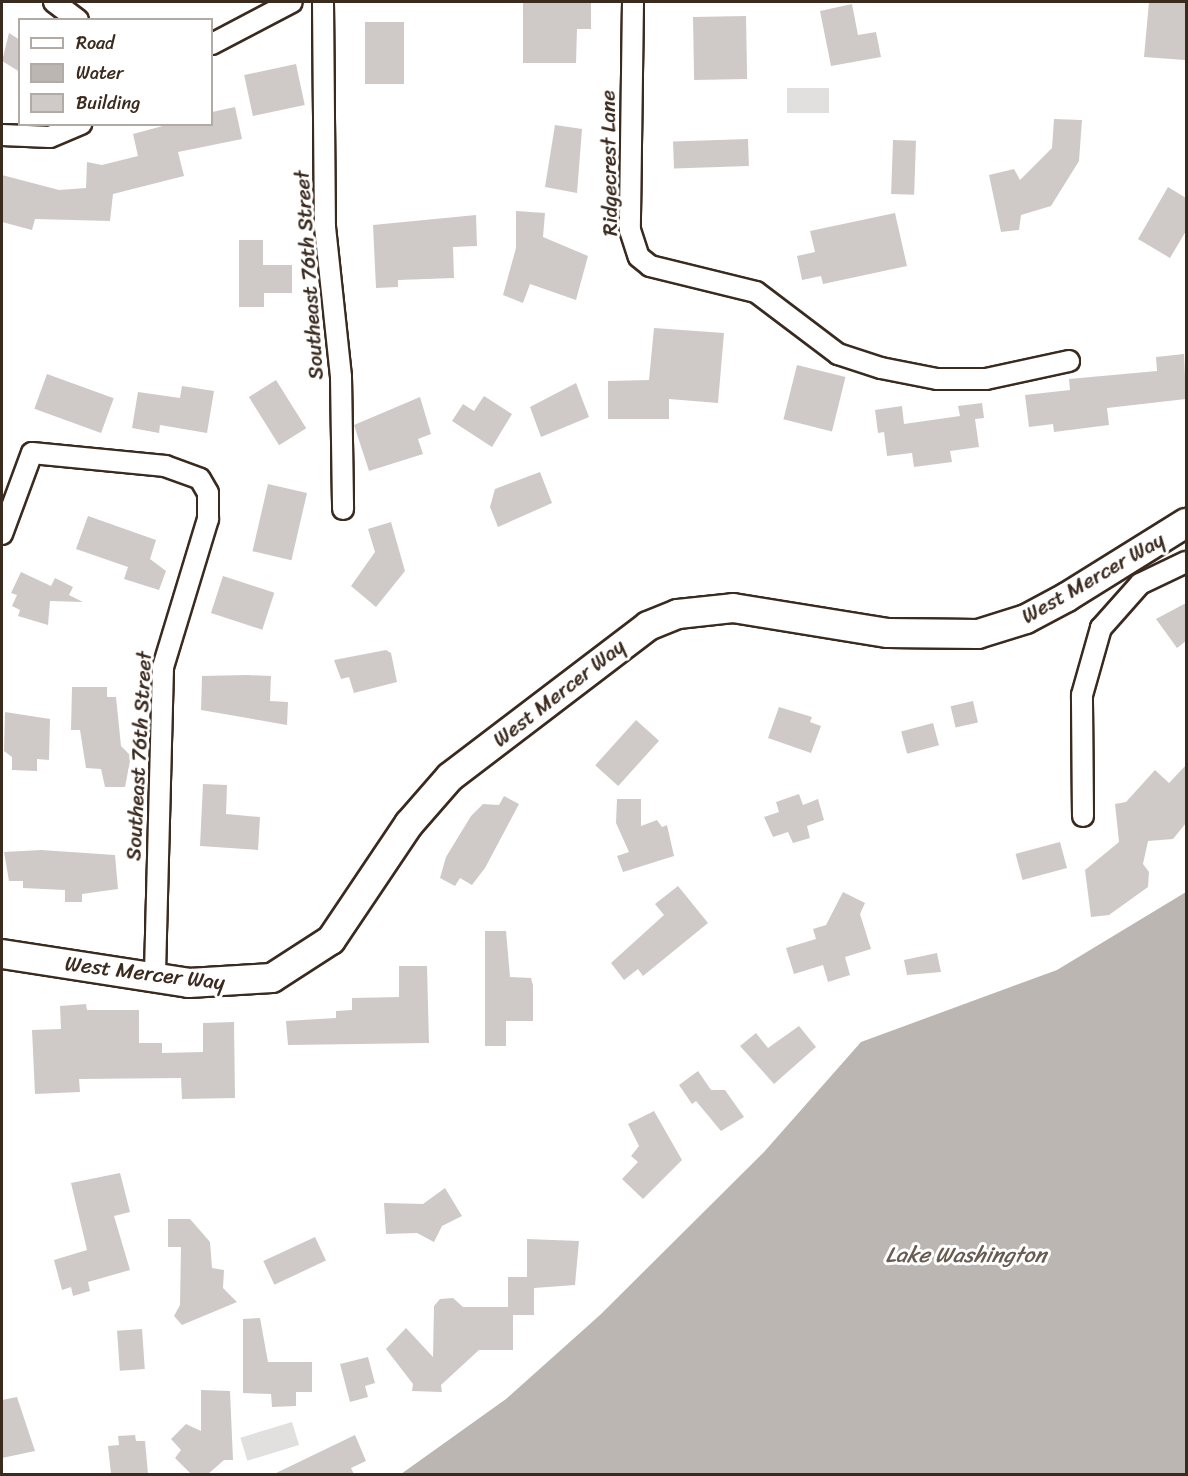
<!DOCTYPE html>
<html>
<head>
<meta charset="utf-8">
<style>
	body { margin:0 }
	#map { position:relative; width:1188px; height:1476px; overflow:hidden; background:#fff; font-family:Sriracha,sans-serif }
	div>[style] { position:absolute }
	.green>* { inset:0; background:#e2e0de; transform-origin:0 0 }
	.water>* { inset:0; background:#bcb6b3 }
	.building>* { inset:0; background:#cfcac7; transform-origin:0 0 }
	.roads { filter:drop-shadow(2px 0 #3b2a1e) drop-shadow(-2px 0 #3b2a1e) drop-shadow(0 2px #3b2a1e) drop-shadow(0 -2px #3b2a1e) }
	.street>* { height:20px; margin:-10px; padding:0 10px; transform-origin:10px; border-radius:10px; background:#fff }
	.secondary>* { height:28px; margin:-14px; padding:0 14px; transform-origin:14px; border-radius:14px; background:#fff }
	span { translate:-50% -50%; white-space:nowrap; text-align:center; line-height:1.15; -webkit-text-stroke:6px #fff; paint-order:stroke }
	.street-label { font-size:21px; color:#3b2a1e }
	.water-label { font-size:22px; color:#685b52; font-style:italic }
	.frame { position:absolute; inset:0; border:3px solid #3b2a1e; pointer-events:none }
	.legend { position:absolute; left:18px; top:18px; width:195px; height:108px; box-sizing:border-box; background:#fff; border:2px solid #b1aaa5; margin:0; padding:8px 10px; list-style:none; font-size:18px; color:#3b2a1e }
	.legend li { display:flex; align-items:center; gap:12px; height:30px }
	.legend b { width:30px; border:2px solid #b1aaa5 }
</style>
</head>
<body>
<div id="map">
	<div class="green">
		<i style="left:787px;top:88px;width:42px;height:25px"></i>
		<i style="left:292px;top:1422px;width:24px;height:54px;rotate:73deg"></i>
	</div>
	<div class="water">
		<i style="clip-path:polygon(1186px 892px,1186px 1474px,401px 1474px,506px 1399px,600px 1315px,764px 1152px,861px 1042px,1057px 970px)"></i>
	</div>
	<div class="building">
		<i style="clip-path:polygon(1149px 2px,1186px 2px,1185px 60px,1144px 57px)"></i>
		<i style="clip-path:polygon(523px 3px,591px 3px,591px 29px,577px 29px,576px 63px,523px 63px)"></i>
		<i style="clip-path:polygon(852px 4px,858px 35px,876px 32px,881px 57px,831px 66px,820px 11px)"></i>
		<i style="left:746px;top:16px;width:63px;height:53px;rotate:89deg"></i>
		<i style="left:404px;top:22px;width:62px;height:39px;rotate:90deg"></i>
		<i style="clip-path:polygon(9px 33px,20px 40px,20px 72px,2px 61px)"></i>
		<i style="left:296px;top:64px;width:42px;height:53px;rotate:78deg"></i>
		<i style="clip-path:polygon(235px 107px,242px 139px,178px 152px,184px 176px,113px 194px,110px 221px,35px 219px,32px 230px,2px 222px,2px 175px,59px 190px,86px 188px,87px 162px,102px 165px,138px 156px,133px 134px,170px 124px,212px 124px,212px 112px)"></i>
		<i style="clip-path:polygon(1054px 119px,1082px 120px,1079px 161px,1051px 206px,1021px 215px,1019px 230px,1001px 232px,989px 175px,1014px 169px,1020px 180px,1052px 148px)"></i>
		<i style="clip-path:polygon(555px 125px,582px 129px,577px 193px,545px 187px)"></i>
		<i style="left:748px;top:139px;width:27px;height:75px;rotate:88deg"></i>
		<i style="left:893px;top:140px;width:23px;height:54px;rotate:2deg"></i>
		<i style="clip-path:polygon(1168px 187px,1186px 198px,1186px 231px,1170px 258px,1138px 239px)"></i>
		<i style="clip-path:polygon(516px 211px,545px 213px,543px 237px,588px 256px,576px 300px,530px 284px,523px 303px,503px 295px,516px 248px)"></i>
		<i style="clip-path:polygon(895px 213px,907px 266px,823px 284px,821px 276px,802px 280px,797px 256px,815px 252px,810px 231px)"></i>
		<i style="clip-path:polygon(476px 215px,477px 246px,453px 247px,454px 278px,398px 280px,398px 287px,376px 288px,373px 225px)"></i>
		<i style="clip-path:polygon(239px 240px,263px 240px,263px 265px,292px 265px,292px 293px,264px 293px,264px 307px,239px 307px)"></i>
		<i style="clip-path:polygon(654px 328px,724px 333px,718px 403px,669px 399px,669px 419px,608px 419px,608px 381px,649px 380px)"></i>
		<i style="clip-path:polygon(1184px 354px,1186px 399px,1107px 408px,1109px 425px,1054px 432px,1053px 424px,1029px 427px,1025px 395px,1070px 390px,1069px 379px,1157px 371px,1156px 357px)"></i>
		<i style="left:797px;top:365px;width:50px;height:56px;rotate:14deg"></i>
		<i style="left:47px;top:374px;width:71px;height:37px;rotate:20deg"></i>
		<i style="left:276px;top:380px;width:57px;height:32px;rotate:58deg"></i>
		<i style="clip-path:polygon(576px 383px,589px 417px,541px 437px,530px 407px)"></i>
		<i style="clip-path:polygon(182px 386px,214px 391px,207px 433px,160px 425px,159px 433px,132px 428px,138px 392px,180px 398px)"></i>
		<i style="clip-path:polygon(484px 396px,512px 414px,492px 447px,452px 421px,463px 404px,474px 411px)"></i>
		<i style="clip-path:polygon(420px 397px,431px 434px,418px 439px,423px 454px,369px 471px,354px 425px)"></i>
		<i style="clip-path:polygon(982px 403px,984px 418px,975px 419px,979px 447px,950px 451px,952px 462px,914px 467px,912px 453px,887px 456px,884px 432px,878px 433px,875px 410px,902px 406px,904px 424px,960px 416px,958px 406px)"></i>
		<i style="clip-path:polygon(540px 472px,552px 503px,498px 527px,490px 507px,495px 489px)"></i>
		<i style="left:268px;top:484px;width:40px;height:69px;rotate:13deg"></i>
		<i style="clip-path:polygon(88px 516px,156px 540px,150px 559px,166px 571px,159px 590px,124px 579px,128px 567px,76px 549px)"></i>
		<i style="clip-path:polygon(391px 522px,405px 571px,376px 607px,351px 586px,375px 552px,368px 529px)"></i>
		<i style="clip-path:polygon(21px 572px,51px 586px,55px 578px,73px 587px,69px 595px,83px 602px,50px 601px,48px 625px,18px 616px,20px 610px,12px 606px,17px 595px,11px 593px)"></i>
		<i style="left:223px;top:576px;width:54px;height:39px;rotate:18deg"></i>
		<i style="clip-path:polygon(1186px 603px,1186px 641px,1177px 648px,1156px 619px)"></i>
		<i style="clip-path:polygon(386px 650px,391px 653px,397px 682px,354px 693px,349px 677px,341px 679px,334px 660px)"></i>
		<i style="clip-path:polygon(247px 675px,271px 676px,270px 701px,288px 702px,287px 725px,201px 710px,202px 676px)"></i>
		<i style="clip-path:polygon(72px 687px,107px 687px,107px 697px,116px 697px,121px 746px,131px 756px,125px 787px,105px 787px,101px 769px,86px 768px,80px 730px,71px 730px)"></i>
		<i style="left:973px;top:701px;width:22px;height:23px;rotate:77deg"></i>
		<i style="clip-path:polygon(779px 707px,812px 717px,810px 722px,821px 726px,811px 753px,768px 738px)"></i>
		<i style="clip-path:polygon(5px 712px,50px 719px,49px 760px,37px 759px,37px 771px,12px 770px,12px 757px,4px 751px)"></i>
		<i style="left:636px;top:720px;width:31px;height:61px;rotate:42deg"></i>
		<i style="left:933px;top:723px;width:23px;height:33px;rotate:75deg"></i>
		<i style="clip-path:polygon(1186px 765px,1186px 823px,1173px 839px,1148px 841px,1143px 864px,1149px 872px,1148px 887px,1109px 915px,1091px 917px,1085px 870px,1119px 842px,1115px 804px,1126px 802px,1155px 770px,1169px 783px)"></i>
		<i style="clip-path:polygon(203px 784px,227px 785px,226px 814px,260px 817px,258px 850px,200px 846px)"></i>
		<i style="clip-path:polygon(799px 794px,803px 805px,818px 799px,824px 820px,807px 826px,810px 838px,793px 843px,788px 832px,773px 837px,764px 817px,779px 812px,776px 802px)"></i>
		<i style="clip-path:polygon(504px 796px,519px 804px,485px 868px,472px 885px,460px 878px,455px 886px,440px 878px,446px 857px,471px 816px,483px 804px,499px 805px)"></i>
		<i style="clip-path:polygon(617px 799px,641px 799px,641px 826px,657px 820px,662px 827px,667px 825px,674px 856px,623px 872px,617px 856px,629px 852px,616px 823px)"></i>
		<i style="left:1060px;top:842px;width:27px;height:46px;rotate:75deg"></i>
		<i style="clip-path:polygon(41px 850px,115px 855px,118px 889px,82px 894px,82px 902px,65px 902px,65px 890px,23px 888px,23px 881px,9px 881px,4px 852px)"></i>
		<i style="clip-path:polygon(678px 886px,708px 923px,643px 976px,638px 969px,624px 980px,611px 963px,664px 915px,655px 904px)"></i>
		<i style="clip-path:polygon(843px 892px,865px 903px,860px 914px,871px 949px,845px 957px,850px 975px,828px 982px,823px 965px,794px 974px,786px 948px,816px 939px,813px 929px,826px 925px)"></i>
		<i style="clip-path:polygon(485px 931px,506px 931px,510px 977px,531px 978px,533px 985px,533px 1021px,506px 1021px,506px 1046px,485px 1046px)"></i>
		<i style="clip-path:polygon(937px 953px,941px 972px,907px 975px,904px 960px)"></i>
		<i style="clip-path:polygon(399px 966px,427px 966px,429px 1043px,288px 1045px,286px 1021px,336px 1018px,336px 1011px,352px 1010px,352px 998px,399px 997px)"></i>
		<i style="clip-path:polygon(86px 1004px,87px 1010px,139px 1010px,139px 1043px,162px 1043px,162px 1053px,203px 1052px,203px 1023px,234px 1022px,235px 1098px,182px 1099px,181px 1078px,79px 1079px,80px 1092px,35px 1094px,32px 1030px,61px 1029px,60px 1006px)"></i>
		<i style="clip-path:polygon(799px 1026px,816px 1047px,774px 1084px,740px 1046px,756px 1033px,768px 1048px)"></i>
		<i style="clip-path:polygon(698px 1071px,711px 1090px,725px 1090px,744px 1117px,721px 1131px,696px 1101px,692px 1104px,679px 1085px)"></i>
		<i style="clip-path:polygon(654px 1111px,682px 1160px,643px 1199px,622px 1179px,638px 1162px,631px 1156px,639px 1146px,628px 1124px)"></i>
		<i style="clip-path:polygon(120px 1173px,130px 1212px,114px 1216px,130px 1270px,88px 1282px,90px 1291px,73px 1296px,71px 1287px,62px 1290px,54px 1260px,87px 1250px,71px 1183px)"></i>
		<i style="clip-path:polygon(445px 1188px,462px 1216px,442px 1226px,434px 1242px,417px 1233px,386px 1234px,384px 1203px,423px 1204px)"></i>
		<i style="clip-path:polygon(168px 1219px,190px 1219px,210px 1242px,212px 1268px,224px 1270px,223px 1288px,237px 1302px,182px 1325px,174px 1316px,180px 1305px,181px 1247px,168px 1247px)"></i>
		<i style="left:315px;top:1237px;width:26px;height:57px;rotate:65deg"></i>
		<i style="clip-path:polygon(527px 1239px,579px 1241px,575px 1285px,534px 1288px,534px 1315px,513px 1315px,513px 1350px,479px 1350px,441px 1385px,442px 1392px,412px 1391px,413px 1384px,386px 1349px,406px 1328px,433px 1357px,434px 1306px,440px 1299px,453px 1298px,463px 1307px,508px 1307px,508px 1277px,527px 1277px)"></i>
		<i style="clip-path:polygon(260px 1318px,268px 1362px,312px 1362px,312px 1392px,296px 1392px,296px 1406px,272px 1407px,271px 1394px,243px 1393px,243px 1319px)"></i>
		<i style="left:142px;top:1329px;width:40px;height:25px;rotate:86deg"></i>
		<i style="clip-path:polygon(368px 1357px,375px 1383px,365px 1386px,368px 1397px,350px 1402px,340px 1364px)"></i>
		<i style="clip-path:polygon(201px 1390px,230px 1391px,233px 1460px,224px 1460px,208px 1474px,191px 1474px,175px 1458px,181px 1450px,171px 1439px,186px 1424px,201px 1431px)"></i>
		<i style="clip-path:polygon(17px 1397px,35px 1451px,2px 1458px,2px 1400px)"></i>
		<i style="clip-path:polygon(135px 1435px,136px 1441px,145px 1441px,148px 1474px,111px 1474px,108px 1446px,119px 1445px,118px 1436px)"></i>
		<i style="clip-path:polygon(355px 1435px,366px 1461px,351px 1468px,354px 1474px,274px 1474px)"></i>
	</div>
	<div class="roads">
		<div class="street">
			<i style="left:54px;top:2px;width:30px;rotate:37deg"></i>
			<i style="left:323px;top:2px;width:225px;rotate:89.5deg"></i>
			<i style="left:325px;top:227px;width:151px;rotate:83.9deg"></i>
			<i style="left:341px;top:377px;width:132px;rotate:89.1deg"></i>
			<i style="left:633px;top:2px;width:228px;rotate:90.8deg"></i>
			<i style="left:630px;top:230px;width:28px;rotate:72deg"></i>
			<i style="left:639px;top:257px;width:14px;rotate:39deg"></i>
			<i style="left:650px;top:266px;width:109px;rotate:13.8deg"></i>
			<i style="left:756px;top:292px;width:103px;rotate:37.1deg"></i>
			<i style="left:838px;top:354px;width:45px;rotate:18deg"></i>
			<i style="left:881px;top:368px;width:57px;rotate:11.1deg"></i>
			<i style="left:937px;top:379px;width:49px"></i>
			<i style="left:986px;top:379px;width:85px;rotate:-12.2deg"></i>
			<i style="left:212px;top:44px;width:90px;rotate:-27.7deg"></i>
			<i style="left:2px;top:135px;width:48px;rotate:2.4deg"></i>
			<i style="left:50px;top:137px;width:34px;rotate:-23deg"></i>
			<i style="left:2px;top:534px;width:86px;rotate:-69.7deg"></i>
			<i style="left:32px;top:453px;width:134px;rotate:5.6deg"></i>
			<i style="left:165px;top:466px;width:37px;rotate:20deg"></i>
			<i style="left:200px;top:479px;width:16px;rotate:60deg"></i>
			<i style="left:208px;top:493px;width:26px;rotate:90deg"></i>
			<i style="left:208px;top:519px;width:155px;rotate:106.9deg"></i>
			<i style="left:163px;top:667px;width:311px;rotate:91.5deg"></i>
			<i style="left:1083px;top:816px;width:121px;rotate:-90.5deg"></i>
			<i style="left:1082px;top:695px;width:70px;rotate:-74.2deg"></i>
			<i style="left:1101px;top:628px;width:59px;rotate:-48.4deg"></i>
			<i style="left:1140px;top:584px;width:51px;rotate:-25.6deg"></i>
		</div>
		<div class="secondary">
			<i style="left:2px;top:954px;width:189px;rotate:8.8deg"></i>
			<i style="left:189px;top:983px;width:83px;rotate:-3.4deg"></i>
			<i style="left:272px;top:978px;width:70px;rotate:-32.8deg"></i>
			<i style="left:331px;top:940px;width:140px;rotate:-56.1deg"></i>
			<i style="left:409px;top:824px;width:62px;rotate:-48.9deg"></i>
			<i style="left:450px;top:777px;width:249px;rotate:-37.3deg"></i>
			<i style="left:648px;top:626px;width:32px;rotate:-22deg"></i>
			<i style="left:678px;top:614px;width:55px;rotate:-6.2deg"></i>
			<i style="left:733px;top:608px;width:157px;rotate:9.2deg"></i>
			<i style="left:888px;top:633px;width:90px;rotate:0.6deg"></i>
			<i style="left:978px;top:634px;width:50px;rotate:-17.4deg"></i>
			<i style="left:1026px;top:619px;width:47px;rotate:-28.2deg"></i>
			<i style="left:1067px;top:597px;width:140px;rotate:-31.9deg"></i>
		</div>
	</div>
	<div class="street-label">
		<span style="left:609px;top:163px;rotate:-91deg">Ridgecrest Lane</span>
		<span style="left:309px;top:275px;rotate:-94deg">Southeast 76th Street</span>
		<span style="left:1093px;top:578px;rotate:-30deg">West Mercer Way</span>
		<span style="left:559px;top:693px;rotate:-38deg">West Mercer Way</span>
		<span style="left:139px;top:756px;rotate:-87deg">Southeast 76th Street</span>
		<span style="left:145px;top:973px;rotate:7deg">West Mercer Way</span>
	</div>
	<div class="water-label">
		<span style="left:966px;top:1255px">Lake Washington</span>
	</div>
	<div class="frame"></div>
	<ul class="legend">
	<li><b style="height:8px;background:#fff"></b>Road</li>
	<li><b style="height:16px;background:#bcb6b3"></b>Water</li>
	<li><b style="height:16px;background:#cfcac7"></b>Building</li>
	</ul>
</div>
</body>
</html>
